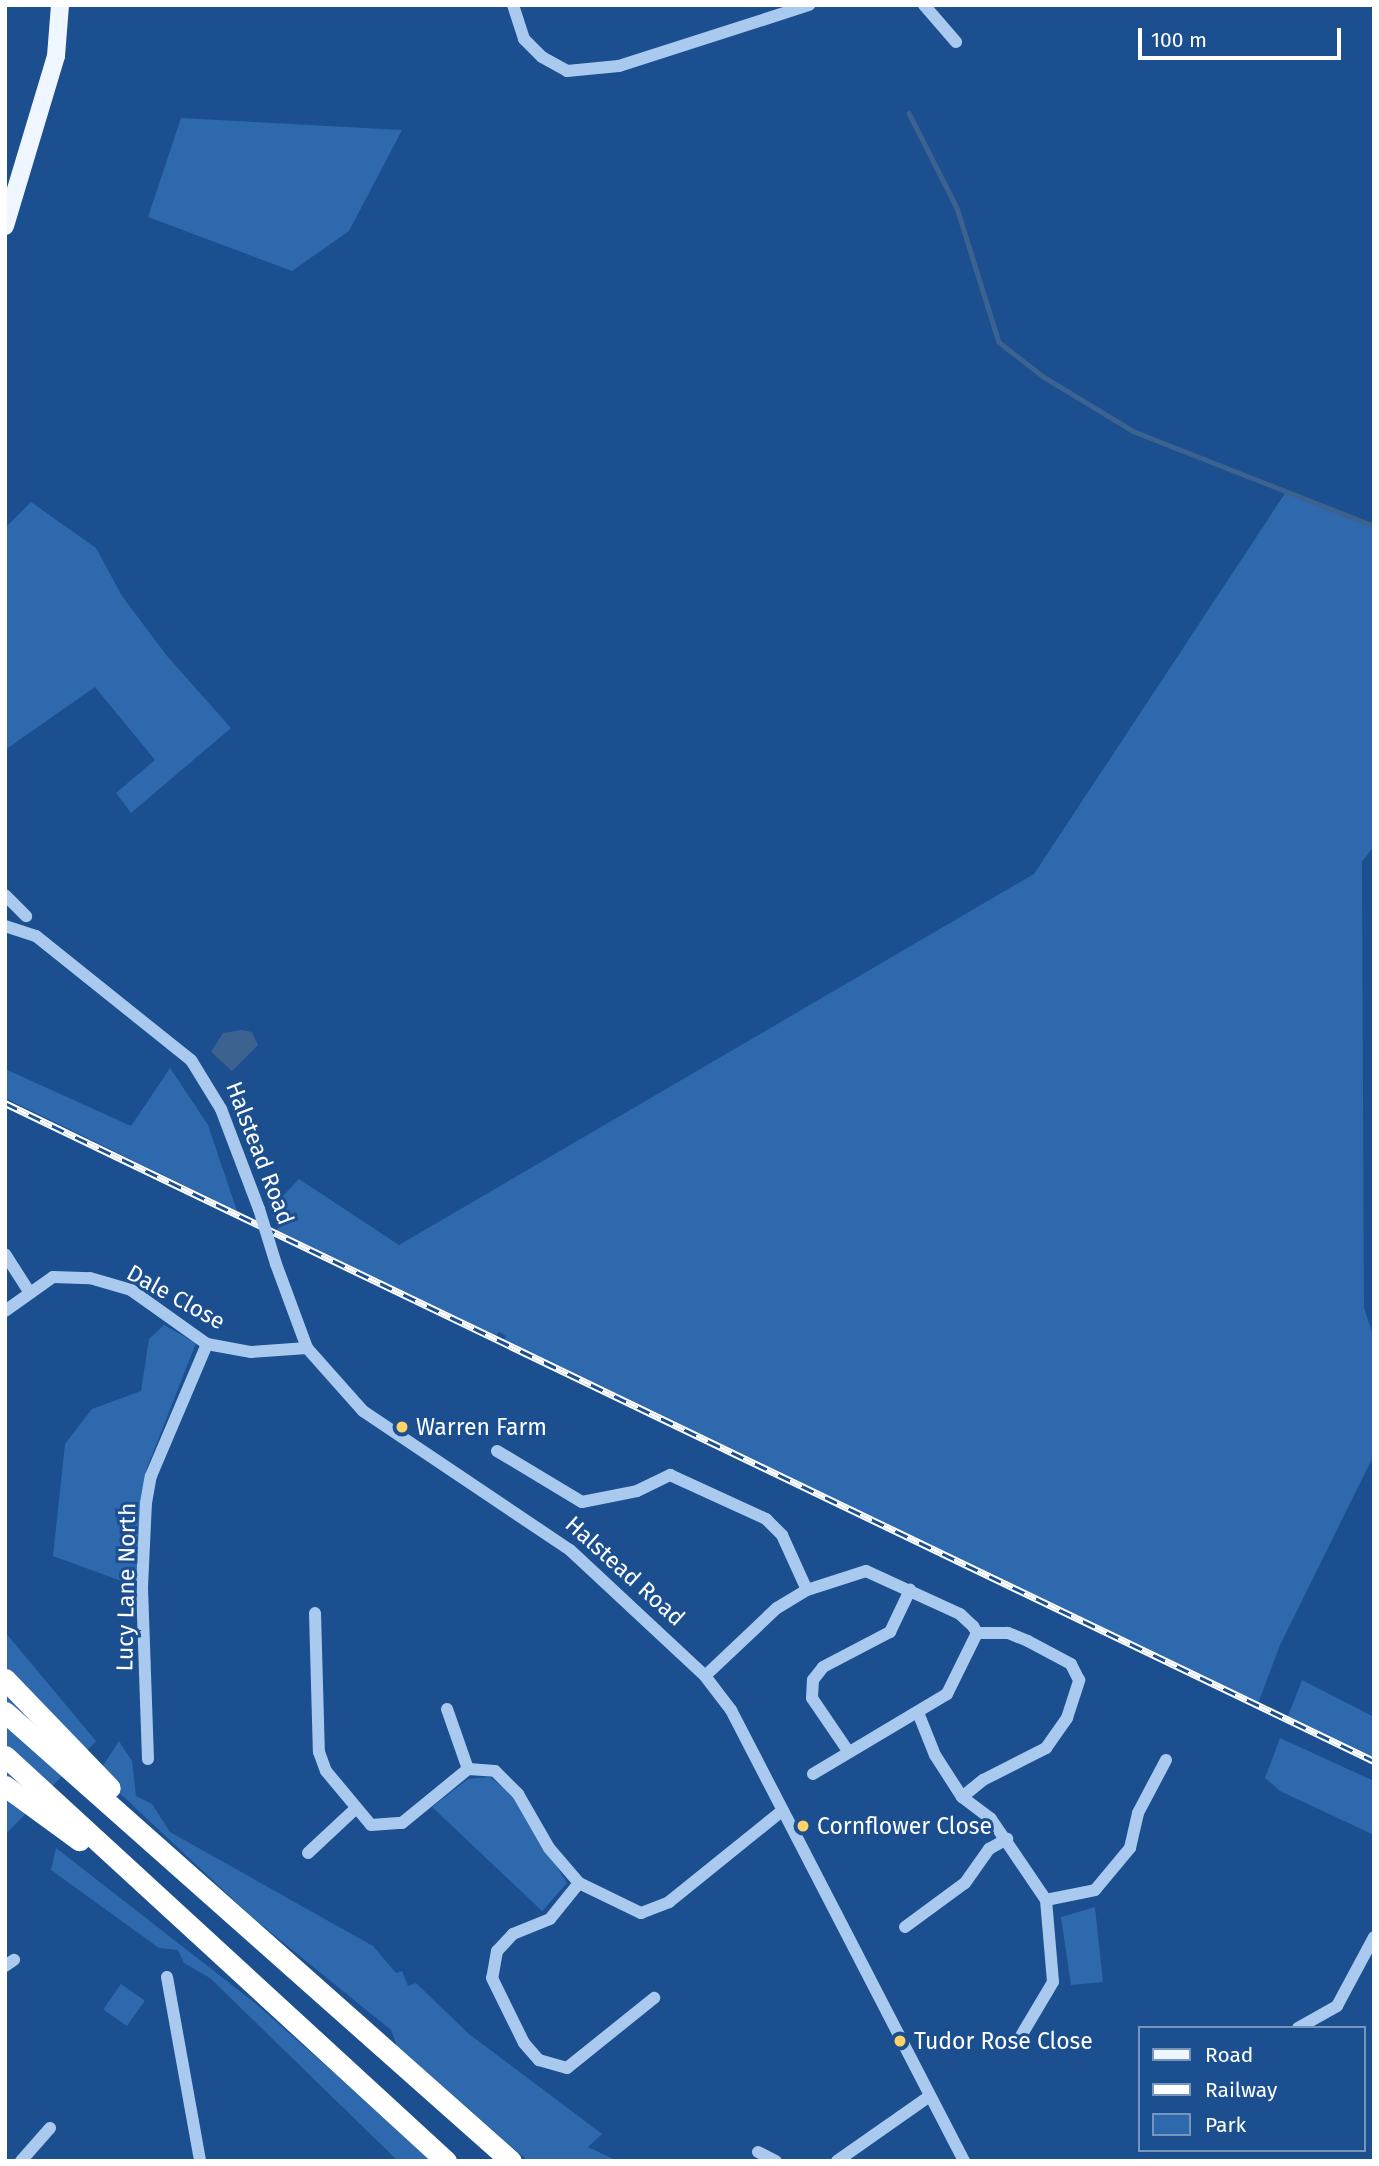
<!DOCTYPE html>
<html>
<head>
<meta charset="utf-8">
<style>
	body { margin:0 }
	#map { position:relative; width:1379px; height:2166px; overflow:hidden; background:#1b4f8f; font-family:"Fira Sans",sans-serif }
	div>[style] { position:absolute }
	.green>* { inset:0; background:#2e69ad; transform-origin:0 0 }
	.water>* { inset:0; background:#3c6290 }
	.stream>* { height:4.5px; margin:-2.25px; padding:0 2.25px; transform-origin:2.25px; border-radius:2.25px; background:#3c6290 }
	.minor>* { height:12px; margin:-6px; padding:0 6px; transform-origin:6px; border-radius:6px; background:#a9c9ee }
	.major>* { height:18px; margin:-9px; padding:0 9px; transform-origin:9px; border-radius:9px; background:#f0f6ff }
	.highway>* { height:21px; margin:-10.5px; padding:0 10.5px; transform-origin:10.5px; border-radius:10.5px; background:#fff }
	.rail>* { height:7px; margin-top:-3.5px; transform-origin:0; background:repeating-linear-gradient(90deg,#1b4f8f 0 13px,#fff 0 26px); box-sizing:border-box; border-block:2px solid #fff }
	.minor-bridge>* { height:12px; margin:-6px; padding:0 6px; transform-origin:6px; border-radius:6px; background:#a9c9ee }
	.dots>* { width:19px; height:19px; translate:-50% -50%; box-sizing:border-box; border:4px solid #1b4f8f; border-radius:50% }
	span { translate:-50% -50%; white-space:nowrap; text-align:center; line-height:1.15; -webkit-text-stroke:6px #1b4f8f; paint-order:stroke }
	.street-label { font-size:23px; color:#fff }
	.poi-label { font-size:23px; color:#fff }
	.left { translate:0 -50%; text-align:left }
	.frame { position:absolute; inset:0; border:7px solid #fff; pointer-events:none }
	.legend { position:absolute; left:1138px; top:2026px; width:228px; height:126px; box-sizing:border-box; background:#1b4f8f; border:2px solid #7695bc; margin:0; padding:9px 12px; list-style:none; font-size:21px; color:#fff }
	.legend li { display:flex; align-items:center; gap:14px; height:35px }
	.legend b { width:35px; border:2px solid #7695bc }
	.scale { position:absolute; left:1138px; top:28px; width:203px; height:32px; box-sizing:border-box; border:4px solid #fff; border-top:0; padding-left:9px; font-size:21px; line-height:24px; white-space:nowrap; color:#fff; -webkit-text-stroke:5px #1b4f8f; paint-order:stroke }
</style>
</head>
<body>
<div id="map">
	<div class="green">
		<i style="clip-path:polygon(181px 118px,402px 130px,349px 231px,292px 271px,148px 217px)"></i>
		<i style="clip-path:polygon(1286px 492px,1374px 527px,1374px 846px,1362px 862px,1364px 1308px,1374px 1338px,1374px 1455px,1280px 1645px,1257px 1706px,504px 1341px,506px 1336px,499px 1332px,496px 1336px,278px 1231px,265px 1192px,280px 1199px,299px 1179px,399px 1245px,1034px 874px)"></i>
		<i style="clip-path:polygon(31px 502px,96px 548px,122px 596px,167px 656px,231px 728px,131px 813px,116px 793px,155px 760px,95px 687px,5px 750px,5px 528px)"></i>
		<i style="clip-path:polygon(170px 1068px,208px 1125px,237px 1211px,5px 1098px,5px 1069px,131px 1126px)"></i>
		<i style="clip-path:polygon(164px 1325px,196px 1343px,147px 1468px,135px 1586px,53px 1556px,65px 1444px,92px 1409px,141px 1391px,149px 1339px)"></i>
		<i style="clip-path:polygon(5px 1632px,96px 1741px,8px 1832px,5px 1830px)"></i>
		<i style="clip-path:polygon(1302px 1680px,1374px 1717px,1374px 1763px,1286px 1721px)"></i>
		<i style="clip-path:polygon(1280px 1738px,1374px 1781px,1374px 1835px,1280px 1791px,1265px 1778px)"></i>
		<i style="clip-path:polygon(119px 1741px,132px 1761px,136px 1796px,152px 1804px,170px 1832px,373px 1946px,396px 1973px,402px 1971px,408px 1986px,416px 1983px,469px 2034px,602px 2134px,588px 2147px,618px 2161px,528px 2161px,397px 2046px,391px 2030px,253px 1918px,111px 1785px,102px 1767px)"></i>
		<i style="clip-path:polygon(490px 1777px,512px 1795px,567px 1883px,542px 1911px,432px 1807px,468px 1779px)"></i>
		<i style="clip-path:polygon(56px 1848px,255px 2003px,434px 2161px,398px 2161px,210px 1978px,184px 1963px,178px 1950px,159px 1948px,51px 1870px)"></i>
		<i style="clip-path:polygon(1095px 1907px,1103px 1982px,1071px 1985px,1061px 1917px)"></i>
		<i style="left:121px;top:1984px;width:29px;height:31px;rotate:35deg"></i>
	</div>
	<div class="water">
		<i style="clip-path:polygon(242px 1030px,252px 1032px,258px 1045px,232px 1071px,211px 1052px,223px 1033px)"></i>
	</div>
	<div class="stream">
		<i style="left:909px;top:113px;width:106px;rotate:63.2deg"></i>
		<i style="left:957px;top:208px;width:140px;rotate:72.6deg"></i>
		<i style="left:999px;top:342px;width:57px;rotate:37.9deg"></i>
		<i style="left:1044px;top:377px;width:104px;rotate:31.2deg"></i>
		<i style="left:1133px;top:431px;width:259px;rotate:21.5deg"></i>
	</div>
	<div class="minor">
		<i style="left:513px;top:5px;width:36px;rotate:72deg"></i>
		<i style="left:524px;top:39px;width:25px;rotate:45deg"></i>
		<i style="left:542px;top:57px;width:29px;rotate:29deg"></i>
		<i style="left:567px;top:71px;width:52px;rotate:-5.5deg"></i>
		<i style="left:619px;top:66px;width:200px;rotate:-17.8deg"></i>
		<i style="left:924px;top:5px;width:49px;rotate:49.1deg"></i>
		<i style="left:5px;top:895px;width:30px;rotate:45deg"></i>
		<i style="left:5px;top:926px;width:33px;rotate:18deg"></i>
		<i style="left:36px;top:936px;width:198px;rotate:38.7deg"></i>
		<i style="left:191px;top:1060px;width:57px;rotate:58.5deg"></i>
		<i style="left:221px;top:1109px;width:107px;rotate:69.2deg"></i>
		<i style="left:5px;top:1254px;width:43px;rotate:57.4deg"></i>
		<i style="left:276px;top:1264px;width:90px;rotate:69.7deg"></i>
		<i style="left:307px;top:1348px;width:84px;rotate:48.4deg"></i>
		<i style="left:363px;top:1411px;width:249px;rotate:33.9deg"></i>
		<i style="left:570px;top:1550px;width:185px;rotate:43deg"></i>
		<i style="left:705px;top:1676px;width:43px;rotate:52.6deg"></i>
		<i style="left:731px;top:1710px;width:508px;rotate:62.68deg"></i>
		<i style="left:5px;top:1311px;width:59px;rotate:-35.3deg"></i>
		<i style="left:53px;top:1277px;width:37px;rotate:2deg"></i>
		<i style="left:90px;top:1278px;width:43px;rotate:16.3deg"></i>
		<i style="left:131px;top:1290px;width:93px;rotate:35.4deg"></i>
		<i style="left:207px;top:1344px;width:45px;rotate:10.3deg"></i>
		<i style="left:251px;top:1352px;width:56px;rotate:-4.1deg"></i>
		<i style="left:497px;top:1451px;width:99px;rotate:31deg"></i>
		<i style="left:582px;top:1502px;width:56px;rotate:-11.3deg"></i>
		<i style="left:637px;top:1491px;width:37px;rotate:-26deg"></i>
		<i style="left:670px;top:1475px;width:106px;rotate:24.6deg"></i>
		<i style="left:766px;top:1519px;width:23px;rotate:45deg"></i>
		<i style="left:782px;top:1535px;width:60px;rotate:65.6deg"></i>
		<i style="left:315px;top:1613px;width:139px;rotate:88.4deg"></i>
		<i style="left:319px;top:1752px;width:20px;rotate:70deg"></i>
		<i style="left:326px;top:1771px;width:70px;rotate:50.2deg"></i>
		<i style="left:371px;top:1825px;width:31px;rotate:-4deg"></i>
		<i style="left:402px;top:1823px;width:85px;rotate:-39.3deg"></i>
		<i style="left:468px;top:1769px;width:27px;rotate:4deg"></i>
		<i style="left:495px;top:1771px;width:33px;rotate:45deg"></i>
		<i style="left:518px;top:1794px;width:62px;rotate:60.1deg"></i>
		<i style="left:549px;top:1848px;width:46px;rotate:49.4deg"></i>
		<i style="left:579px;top:1883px;width:69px;rotate:25.8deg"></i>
		<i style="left:641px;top:1913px;width:30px;rotate:-21deg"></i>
		<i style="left:669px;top:1902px;width:146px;rotate:-38.9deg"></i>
		<i style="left:705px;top:1676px;width:99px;rotate:-43.4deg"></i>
		<i style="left:777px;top:1608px;width:35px;rotate:-31deg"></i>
		<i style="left:807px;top:1590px;width:62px;rotate:-17.9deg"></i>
		<i style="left:866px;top:1571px;width:103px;rotate:24.6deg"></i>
		<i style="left:960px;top:1614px;width:18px;rotate:43deg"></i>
		<i style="left:973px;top:1626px;width:8px;rotate:60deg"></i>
		<i style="left:977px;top:1633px;width:68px;rotate:116.2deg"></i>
		<i style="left:947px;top:1694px;width:156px;rotate:149.2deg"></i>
		<i style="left:447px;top:1709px;width:64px;rotate:70.7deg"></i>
		<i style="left:919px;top:1715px;width:43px;rotate:68.2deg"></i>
		<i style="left:935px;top:1755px;width:50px;rotate:57.3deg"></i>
		<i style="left:962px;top:1797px;width:36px;rotate:37deg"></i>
		<i style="left:991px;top:1819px;width:98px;rotate:55.8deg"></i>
		<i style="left:1046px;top:1900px;width:82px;rotate:85.1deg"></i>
		<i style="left:1053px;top:1982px;width:69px;rotate:120.7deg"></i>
		<i style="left:848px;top:1751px;width:64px;rotate:-124.2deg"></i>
		<i style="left:812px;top:1698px;width:18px;rotate:-87deg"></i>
		<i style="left:813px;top:1680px;width:16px;rotate:-52deg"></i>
		<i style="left:823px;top:1667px;width:76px;rotate:-27.6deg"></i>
		<i style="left:890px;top:1632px;width:47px;rotate:-64.5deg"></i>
		<i style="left:148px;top:1759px;width:172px;rotate:-92deg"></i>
		<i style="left:142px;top:1587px;width:84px;rotate:-87.3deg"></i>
		<i style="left:146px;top:1503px;width:27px;rotate:-80deg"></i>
		<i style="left:151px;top:1476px;width:143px;rotate:-67deg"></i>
		<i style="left:962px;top:1797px;width:27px;rotate:-39deg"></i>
		<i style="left:983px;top:1780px;width:71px;rotate:-26.9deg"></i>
		<i style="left:1046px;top:1748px;width:37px;rotate:-55deg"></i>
		<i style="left:1067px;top:1718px;width:40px;rotate:-72deg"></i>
		<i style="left:1079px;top:1680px;width:18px;rotate:-117deg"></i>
		<i style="left:1071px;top:1664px;width:49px;rotate:-151.9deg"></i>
		<i style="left:1028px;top:1641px;width:22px;rotate:-158deg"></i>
		<i style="left:1008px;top:1633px;width:31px;rotate:180deg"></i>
		<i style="left:308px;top:1853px;width:64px;rotate:-43.1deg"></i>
		<i style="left:579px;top:1883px;width:46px;rotate:128.9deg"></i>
		<i style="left:550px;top:1919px;width:40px;rotate:158deg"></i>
		<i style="left:513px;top:1934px;width:23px;rotate:133deg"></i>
		<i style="left:497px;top:1951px;width:27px;rotate:100deg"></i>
		<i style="left:492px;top:1978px;width:72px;rotate:63.8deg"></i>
		<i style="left:524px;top:2043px;width:23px;rotate:49deg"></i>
		<i style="left:539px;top:2060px;width:29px;rotate:16deg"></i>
		<i style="left:567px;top:2068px;width:112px;rotate:-38.8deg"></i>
		<i style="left:1046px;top:1900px;width:50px;rotate:-11.5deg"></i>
		<i style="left:1095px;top:1890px;width:55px;rotate:-50.2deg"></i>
		<i style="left:1130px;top:1848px;width:36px;rotate:-77deg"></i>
		<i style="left:1138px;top:1813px;width:60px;rotate:-62.2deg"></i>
		<i style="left:905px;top:1927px;width:74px;rotate:-36.3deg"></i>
		<i style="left:965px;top:1883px;width:42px;rotate:-54.8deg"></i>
		<i style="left:989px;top:1849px;width:21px;rotate:-29deg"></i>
		<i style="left:5px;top:1966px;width:11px;rotate:-34deg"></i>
		<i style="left:167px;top:1977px;width:187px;rotate:79.8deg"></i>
		<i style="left:1298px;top:2028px;width:45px;rotate:-29.4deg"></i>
		<i style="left:1337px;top:2006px;width:78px;rotate:-61.8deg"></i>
		<i style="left:758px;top:2152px;width:20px;rotate:27deg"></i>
		<i style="left:21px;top:2161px;width:44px;rotate:-48.7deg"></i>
		<i style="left:837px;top:2161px;width:113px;rotate:-35deg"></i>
	</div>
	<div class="major">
		<i style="left:5px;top:226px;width:177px;rotate:-73.3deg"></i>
		<i style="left:56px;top:56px;width:51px;rotate:-85.5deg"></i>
	</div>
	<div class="highway">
		<i style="left:5px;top:1679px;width:151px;rotate:46.1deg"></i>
		<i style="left:5px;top:1712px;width:676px;rotate:41.58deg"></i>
		<i style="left:5px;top:1756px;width:599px;rotate:42.56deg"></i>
		<i style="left:5px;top:1786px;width:92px;rotate:36.1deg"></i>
	</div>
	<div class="rail">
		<i style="left:5px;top:1103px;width:1519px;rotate:25.67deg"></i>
	</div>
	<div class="minor-bridge">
		<i style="left:259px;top:1209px;width:58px;rotate:72.8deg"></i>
	</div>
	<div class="dots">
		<i style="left:402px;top:1427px;background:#ffd166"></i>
		<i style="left:803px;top:1826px;background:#ffd166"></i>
		<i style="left:900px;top:2041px;background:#ffd166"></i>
	</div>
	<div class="street-label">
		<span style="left:260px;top:1153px;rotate:69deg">Halstead Road</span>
		<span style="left:176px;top:1297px;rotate:29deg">Dale Close</span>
		<span style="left:625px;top:1571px;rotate:42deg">Halstead Road</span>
		<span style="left:126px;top:1587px;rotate:-89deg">Lucy Lane North</span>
	</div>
	<div class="poi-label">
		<span class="left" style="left:416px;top:1427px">Warren Farm</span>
		<span class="left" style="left:817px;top:1826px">Cornflower Close</span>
		<span class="left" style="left:914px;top:2041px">Tudor Rose Close</span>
	</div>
	<div class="frame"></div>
	<ul class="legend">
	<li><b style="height:9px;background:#f0f6ff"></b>Road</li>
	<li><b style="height:9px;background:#fff"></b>Railway</li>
	<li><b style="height:19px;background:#2e69ad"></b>Park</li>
	</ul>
	<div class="scale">100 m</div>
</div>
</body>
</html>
